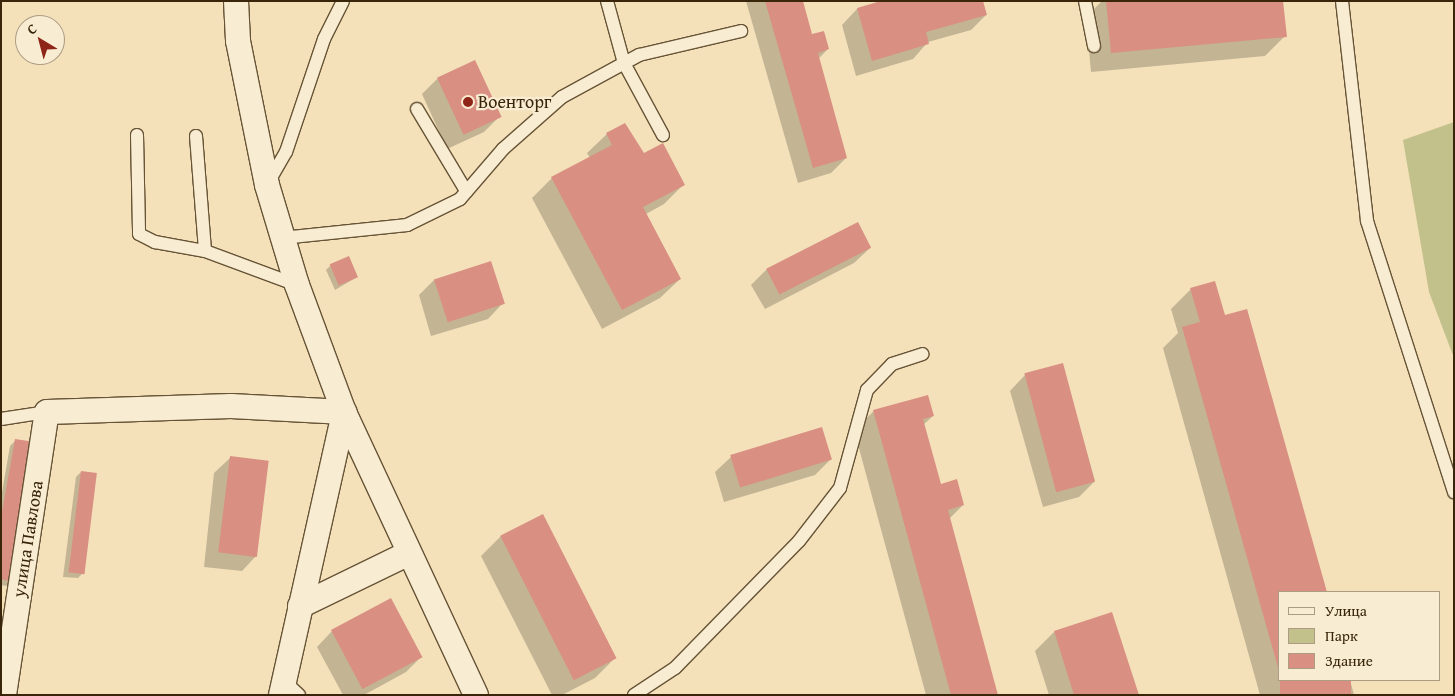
<!DOCTYPE html>
<html>
<head>
<meta charset="utf-8">
<style>
	body { margin:0 }
	#map { position:relative; width:1455px; height:696px; overflow:hidden; background:#f4e1ba; font-family:"Gentium Book Plus",serif }
	div>[style] { position:absolute }
	.green>* { inset:0; background:#c3c18b }
	.shadow>* { inset:0; background:#0003 }
	.building>* { inset:0; background:#d98f81; transform-origin:0 0 }
	.roads { filter:drop-shadow(1px 0 #675436) drop-shadow(-1px 0 #675436) drop-shadow(0 1px #675436) drop-shadow(0 -1px #675436) }
	.service>* { height:12px; margin:-6px; padding:0 6px; transform-origin:6px; border-radius:6px; background:#f8ecd2 }
	.minor>* { height:24px; margin:-12px; padding:0 12px; transform-origin:12px; border-radius:12px; background:#f8ecd2 }
	.dots>* { width:14px; height:14px; translate:-50% -50%; box-sizing:border-box; border:2px solid #f8ecd2; border-radius:50% }
	span { translate:-50% -50%; white-space:nowrap; text-align:center; line-height:1.15; -webkit-text-stroke:4.5px #f8ecd2; paint-order:stroke }
	.poi-label { font-size:18px; color:#38250a }
	.left { translate:0 -50%; text-align:left }
	.street-label { font-size:18px; color:#38250a }
	.frame { position:absolute; inset:0; border:2px solid #38250a; pointer-events:none }
	.legend { position:absolute; left:1278px; top:591px; width:162px; height:90px; box-sizing:border-box; background:#f8ecd2; border:1px solid #ab9c82; margin:0; padding:6px 9px; list-style:none; font-size:15px; color:#38250a }
	.legend li { display:flex; align-items:center; gap:10px; height:25px }
	.legend b { width:25px; border:1px solid #ab9c82 }
	.north { position:absolute; left:15px; top:15px; width:50px; height:50px; box-sizing:border-box; background:#f8ecd2; border:1px solid #ab9c82; border-radius:50%; rotate:323deg; font-size:14px; font-weight:700; line-height:20px; text-align:center; color:#38250a }
	.north::after { content:''; display:block; margin:auto; width:18px; height:22px; background:#8f2418; clip-path:polygon(50% 0,100% 100%,50% 72%,0 100%) }
</style>
</head>
<body>
<div id="map">
	<div class="green">
		<i style="clip-path:polygon(1454px 122px,1454px 358px,1429px 292px,1403px 140px)"></i>
	</div>
	<div class="shadow">
		<i style="clip-path:polygon(746px 1px,802px 1px,811px 36px,828px 49px,818px 59px,846px 158px,831px 173px,798px 183px)"></i>
		<i style="clip-path:polygon(885px 1px,986px 15px,971px 30px,928px 42px,913px 59px,856px 76px,842px 25px,857px 9px)"></i>
		<i style="clip-path:polygon(1102px 1px,1282px 1px,1285px 36px,1265px 56px,1091px 72px,1086px 17px)"></i>
		<i style="clip-path:polygon(437px 79px,499px 117px,484px 132px,447px 149px,422px 94px)"></i>
		<i style="clip-path:polygon(607px 134px,683px 185px,664px 204px,646px 214px,680px 279px,660px 298px,602px 329px,532px 198px,552px 178px,590px 158px,587px 153px)"></i>
		<i style="clip-path:polygon(857px 223px,870px 248px,854px 263px,765px 309px,751px 285px,766px 270px)"></i>
		<i style="clip-path:polygon(331px 265px,357px 277px,335px 290px,326px 270px)"></i>
		<i style="clip-path:polygon(434px 280px,503px 303px,488px 319px,431px 336px,419px 295px)"></i>
		<i style="clip-path:polygon(1191px 289px,1224px 316px,1247px 310px,1326px 592px,1279px 592px,1279px 680px,1350px 680px,1354px 695px,1260px 695px,1163px 348px,1178px 333px,1171px 309px)"></i>
		<i style="clip-path:polygon(1062px 365px,1095px 481px,1079px 497px,1043px 507px,1010px 391px,1025px 375px)"></i>
		<i style="clip-path:polygon(874px 411px,933px 416px,923px 425px,940px 486px,963px 505px,949px 519px,997px 695px,926px 695px,854px 430px)"></i>
		<i style="clip-path:polygon(15px 441px,11px 581px,6px 586px,1px 585px,1px 498px,10px 446px)"></i>
		<i style="clip-path:polygon(731px 457px,831px 459px,815px 475px,724px 502px,715px 472px)"></i>
		<i style="clip-path:polygon(230px 458px,257px 555px,242px 571px,204px 567px,214px 473px)"></i>
		<i style="clip-path:polygon(81px 472px,83px 573px,78px 578px,63px 577px,76px 477px)"></i>
		<i style="clip-path:polygon(501px 536px,615px 658px,595px 678px,562px 695px,552px 695px,481px 556px)"></i>
		<i style="clip-path:polygon(332px 631px,421px 657px,406px 672px,364px 695px,343px 695px,317px 647px)"></i>
		<i style="clip-path:polygon(1054px 632px,1138px 695px,1049px 695px,1035px 651px)"></i>
	</div>
	<div class="building">
		<i style="clip-path:polygon(765px 1px,803px 1px,812px 34px,824px 31px,829px 49px,818px 53px,847px 158px,813px 168px)"></i>
		<i style="clip-path:polygon(881px 1px,983px 1px,987px 15px,926px 32px,929px 44px,872px 61px,857px 8px)"></i>
		<i style="clip-path:polygon(1106px 1px,1283px 1px,1287px 37px,1111px 53px)"></i>
		<i style="left:475px;top:60px;width:63px;height:42px;rotate:65deg"></i>
		<i style="clip-path:polygon(625px 123px,644px 153px,663px 143px,685px 185px,643px 207px,681px 279px,622px 310px,551px 177px,612px 145px,606px 133px)"></i>
		<i style="left:858px;top:222px;width:29px;height:103px;rotate:63deg"></i>
		<i style="left:349px;top:256px;width:23px;height:21px;rotate:67deg"></i>
		<i style="left:491px;top:261px;width:45px;height:60px;rotate:72deg"></i>
		<i style="clip-path:polygon(1215px 281px,1225px 315px,1247px 309px,1327px 592px,1279px 592px,1279px 671px,1182px 327px,1200px 322px,1190px 288px)"></i>
		<i style="left:1063px;top:363px;width:123px;height:40px;rotate:75deg"></i>
		<i style="clip-path:polygon(928px 395px,934px 416px,923px 419px,941px 484px,957px 479px,964px 505px,948px 510px,998px 695px,951px 695px,873px 410px)"></i>
		<i style="left:822px;top:427px;width:34px;height:96px;rotate:73deg"></i>
		<i style="clip-path:polygon(15px 439px,35px 442px,12px 582px,1px 579px,1px 518px)"></i>
		<i style="left:230px;top:456px;width:39px;height:97px;rotate:7deg"></i>
		<i style="left:81px;top:471px;width:16px;height:102px;rotate:7deg"></i>
		<i style="left:543px;top:514px;width:162px;height:48px;rotate:63deg"></i>
		<i style="left:391px;top:598px;width:67px;height:68px;rotate:62deg"></i>
		<i style="clip-path:polygon(1112px 612px,1139px 695px,1074px 695px,1054px 631px)"></i>
		<i style="left:1280px;top:680px;width:71px;height:16px"></i>
	</div>
	<div class="roads">
		<div class="service">
			<i style="left:607px;top:1px;width:64px;rotate:74.7deg"></i>
			<i style="left:624px;top:63px;width:82px;rotate:61.6deg"></i>
			<i style="left:1085px;top:1px;width:46px;rotate:78.7deg"></i>
			<i style="left:1342px;top:1px;width:221px;rotate:83.5deg"></i>
			<i style="left:1367px;top:221px;width:285px;rotate:72.2deg"></i>
			<i style="left:417px;top:109px;width:96px;rotate:59.1deg"></i>
			<i style="left:137px;top:135px;width:99px;rotate:88.8deg"></i>
			<i style="left:139px;top:234px;width:18px;rotate:27deg"></i>
			<i style="left:155px;top:242px;width:51px;rotate:10.2deg"></i>
			<i style="left:205px;top:251px;width:98px;rotate:20.3deg"></i>
			<i style="left:196px;top:136px;width:115px;rotate:85.5deg"></i>
			<i style="left:268px;top:183px;width:36px;rotate:-60deg"></i>
			<i style="left:286px;top:152px;width:119px;rotate:-71.4deg"></i>
			<i style="left:324px;top:39px;width:42px;rotate:-63.4deg"></i>
			<i style="left:282px;top:238px;width:126px;rotate:-5.9deg"></i>
			<i style="left:407px;top:225px;width:59px;rotate:-26.1deg"></i>
			<i style="left:460px;top:199px;width:66px;rotate:-49.3deg"></i>
			<i style="left:503px;top:149px;width:79px;rotate:-41.4deg"></i>
			<i style="left:562px;top:97px;width:88px;rotate:-28.6deg"></i>
			<i style="left:639px;top:55px;width:105px;rotate:-13.2deg"></i>
			<i style="left:1px;top:419px;width:47px;rotate:-8.7deg"></i>
			<i style="left:283px;top:680px;width:22px;rotate:43deg"></i>
			<i style="left:634px;top:695px;width:49px;rotate:-33.4deg"></i>
			<i style="left:675px;top:668px;width:177px;rotate:-45.7deg"></i>
			<i style="left:799px;top:541px;width:67px;rotate:-52.3deg"></i>
			<i style="left:840px;top:488px;width:102px;rotate:-74.6deg"></i>
			<i style="left:867px;top:390px;width:36px;rotate:-46deg"></i>
			<i style="left:892px;top:364px;width:32px;rotate:-18deg"></i>
		</div>
		<div class="minor">
			<i style="left:236px;top:1px;width:40px;rotate:87.1deg"></i>
			<i style="left:238px;top:41px;width:147px;rotate:78.6deg"></i>
			<i style="left:267px;top:185px;width:104px;rotate:73.3deg"></i>
			<i style="left:297px;top:285px;width:135px;rotate:69.7deg"></i>
			<i style="left:344px;top:412px;width:312px;rotate:65deg"></i>
			<i style="left:300px;top:606px;width:121px;rotate:-25.9deg"></i>
			<i style="left:4px;top:695px;width:286px;rotate:-81.4deg"></i>
			<i style="left:47px;top:412px;width:184px;rotate:-1.9deg"></i>
			<i style="left:231px;top:406px;width:113px;rotate:3deg"></i>
			<i style="left:281px;top:695px;width:290px;rotate:-77.4deg"></i>
		</div>
	</div>
	<div class="dots">
		<i style="left:468px;top:102px;background:#8f2418"></i>
	</div>
	<div class="poi-label">
		<span class="left" style="left:478px;top:102px">Военторг</span>
	</div>
	<div class="street-label">
		<span style="left:28px;top:539px;rotate:-81deg">улица Павлова</span>
	</div>
	<div class="frame"></div>
	<ul class="legend">
	<li><b style="height:6px;background:#f8ecd2"></b>Улица</li>
	<li><b style="height:14px;background:#c3c18b"></b>Парк</li>
	<li><b style="height:14px;background:#d98f81"></b>Здание</li>
	</ul>
	<div class="north">С</div>
</div>
</body>
</html>
